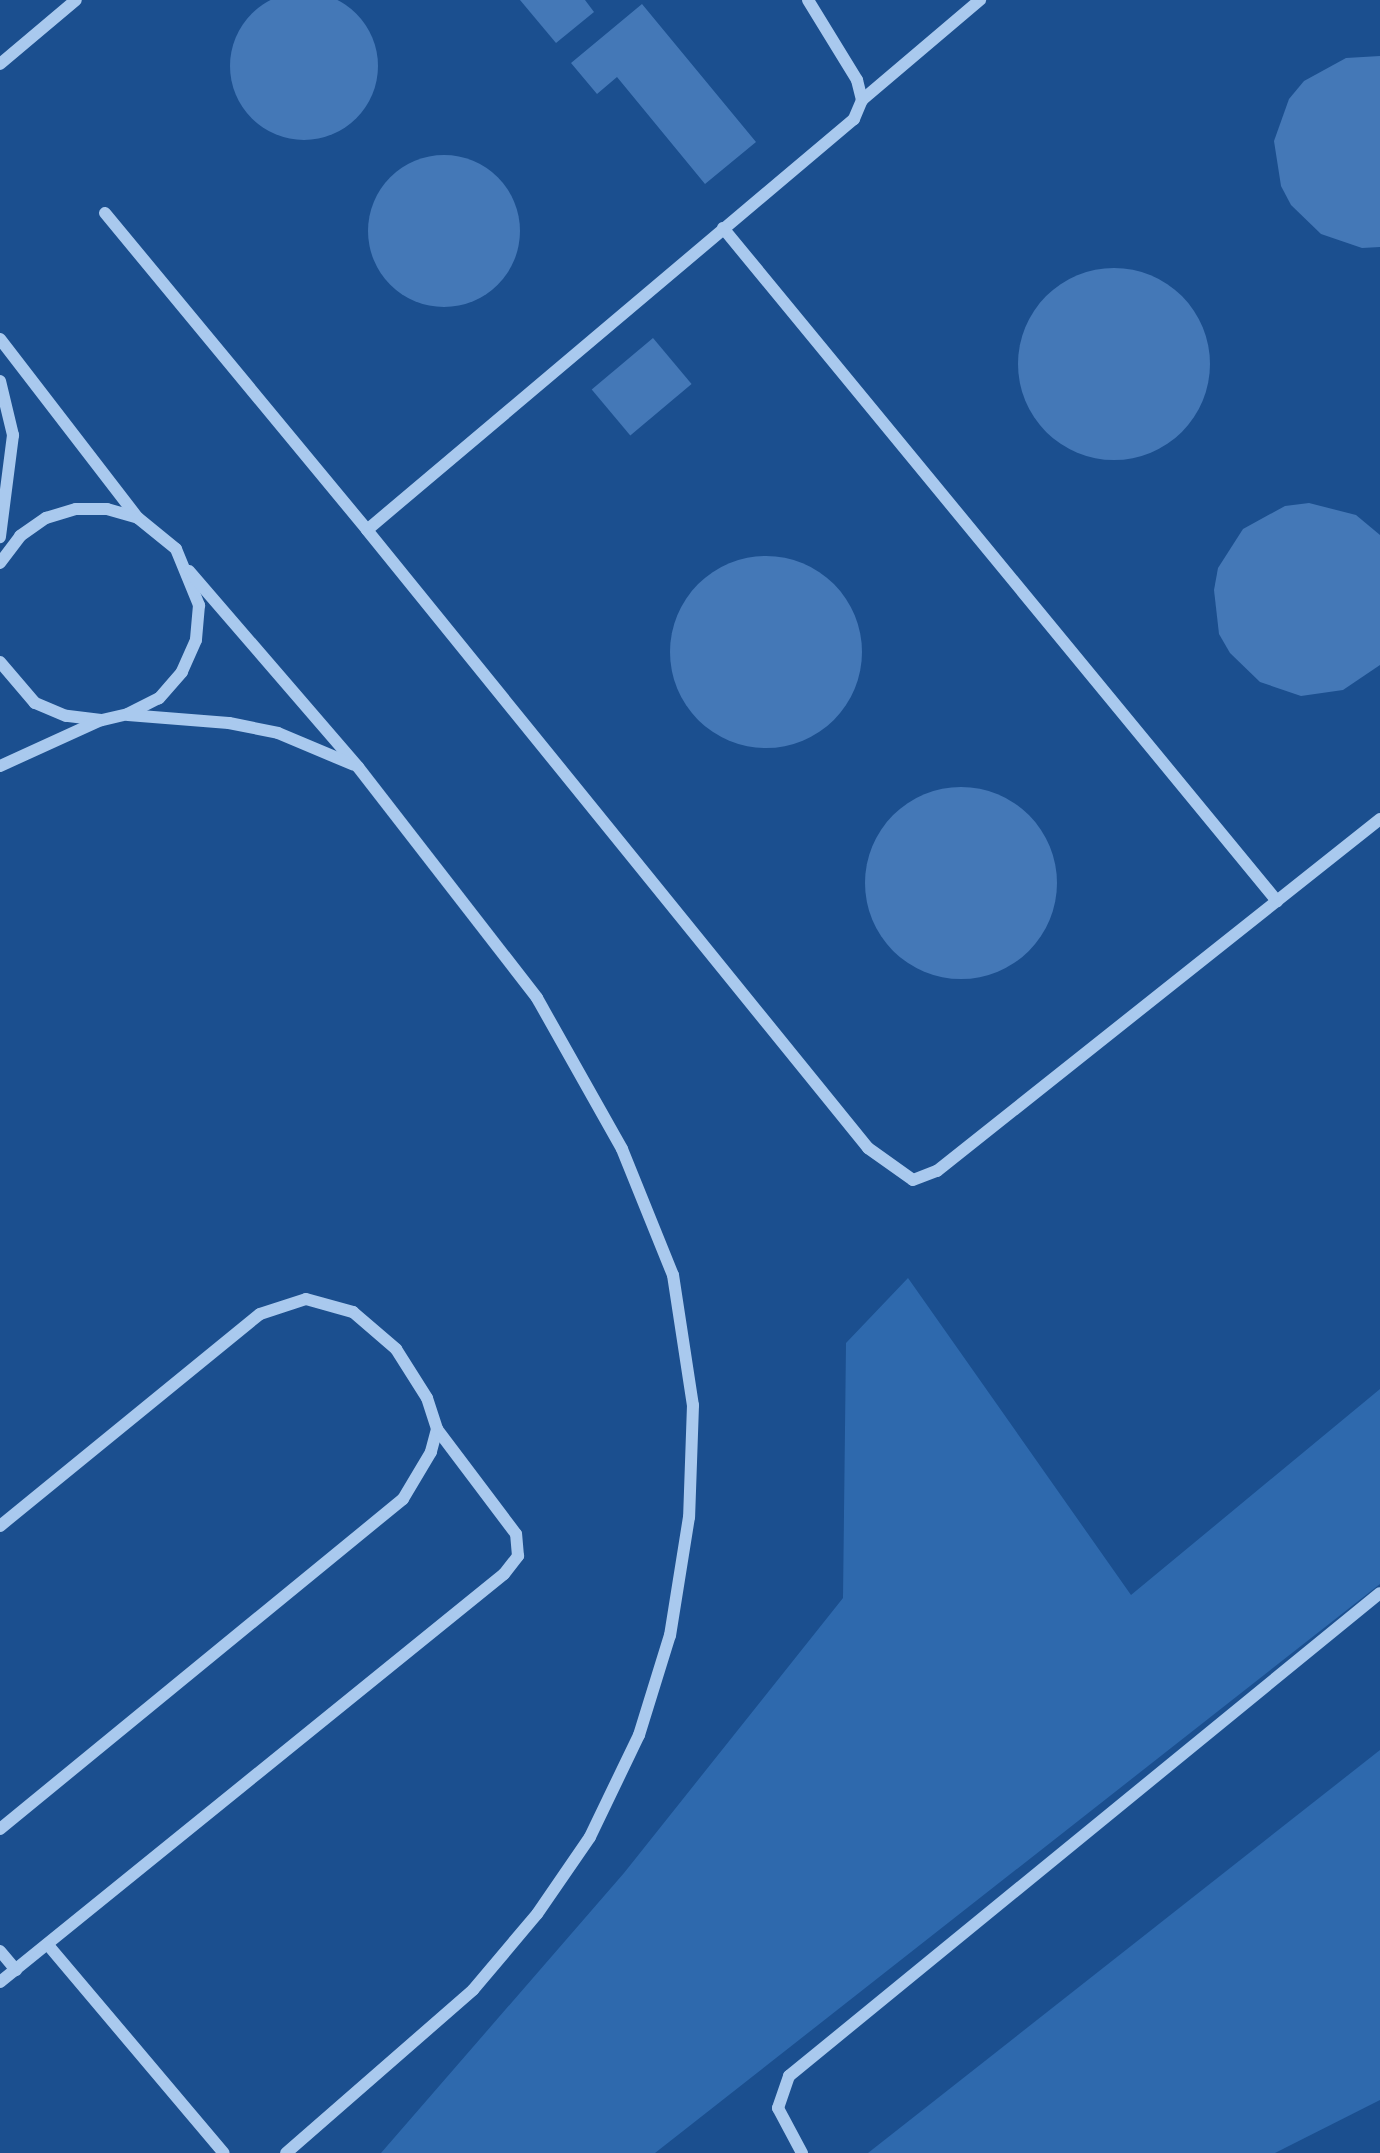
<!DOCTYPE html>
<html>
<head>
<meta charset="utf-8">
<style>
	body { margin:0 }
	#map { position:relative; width:1380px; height:2153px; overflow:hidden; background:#1b4f8f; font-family:Quicksand,sans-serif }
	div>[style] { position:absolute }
	.green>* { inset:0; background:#2e69ad }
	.building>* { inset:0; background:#4478b7; transform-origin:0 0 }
	.round { border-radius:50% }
	.minor>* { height:12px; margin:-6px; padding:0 6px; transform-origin:6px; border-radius:6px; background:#a9c9ee }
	span { translate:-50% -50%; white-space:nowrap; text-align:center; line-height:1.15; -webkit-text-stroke:5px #1b4f8f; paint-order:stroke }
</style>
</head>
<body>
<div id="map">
	<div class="green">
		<i style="clip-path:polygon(908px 1278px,1131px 1595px,1380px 1389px,1380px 1584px,655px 2153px,381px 2153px,624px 1873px,843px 1598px,846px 1343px)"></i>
		<i style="clip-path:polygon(1380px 1750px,1380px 2100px,1275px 2153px,868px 2153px)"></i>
	</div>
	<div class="building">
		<i class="round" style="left:230px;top:-8px;width:148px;height:148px"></i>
		<i style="clip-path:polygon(520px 0,585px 0,594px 12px,556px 43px)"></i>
		<i style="clip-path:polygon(642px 4px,756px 142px,705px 184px,617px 77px,597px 94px,571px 63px)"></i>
		<i style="clip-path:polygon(1380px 56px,1380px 247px,1362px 248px,1321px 234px,1291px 205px,1281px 186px,1274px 141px,1289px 99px,1304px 81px,1346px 58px)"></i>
		<i class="round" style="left:368px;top:155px;width:152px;height:152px"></i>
		<i class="round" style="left:1018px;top:268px;width:192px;height:192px"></i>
		<i style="left:653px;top:338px;width:60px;height:80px;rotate:50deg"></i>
		<i style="clip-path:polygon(1309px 503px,1356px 515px,1380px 535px,1380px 665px,1343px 690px,1301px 696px,1260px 682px,1230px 653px,1219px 634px,1214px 590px,1218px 568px,1243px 529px,1285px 506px)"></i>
		<i class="round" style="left:670px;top:556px;width:192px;height:192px"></i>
		<i class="round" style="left:865px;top:787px;width:192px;height:192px"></i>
	</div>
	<div class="minor">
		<i style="left:808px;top:0;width:94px;rotate:58.5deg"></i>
		<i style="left:857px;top:80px;width:21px;rotate:76deg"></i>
		<i style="left:862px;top:100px;width:21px;rotate:113deg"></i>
		<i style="left:854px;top:119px;width:637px;rotate:139.84deg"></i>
		<i style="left:367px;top:530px;width:796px;rotate:50.97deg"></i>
		<i style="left:868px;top:1148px;width:55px;rotate:35.4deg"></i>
		<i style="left:913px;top:1180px;width:26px;rotate:-21deg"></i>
		<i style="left:937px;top:1171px;width:566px;rotate:-38.47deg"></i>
		<i style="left:0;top:64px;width:99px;rotate:-40.1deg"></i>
		<i style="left:862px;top:100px;width:155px;rotate:-40.3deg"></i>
		<i style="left:105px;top:213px;width:411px;rotate:50.4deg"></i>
		<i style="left:723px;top:228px;width:872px;rotate:50.54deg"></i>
		<i style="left:0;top:339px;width:226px;rotate:52.4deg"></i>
		<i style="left:0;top:381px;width:56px;rotate:76.5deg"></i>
		<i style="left:13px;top:435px;width:103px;rotate:97.3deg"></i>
		<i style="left:0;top:563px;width:34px;rotate:-53deg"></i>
		<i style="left:20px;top:536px;width:32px;rotate:-35deg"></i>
		<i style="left:46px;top:518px;width:31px;rotate:-17deg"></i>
		<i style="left:76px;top:509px;width:31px"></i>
		<i style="left:107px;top:509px;width:32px;rotate:16deg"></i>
		<i style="left:138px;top:518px;width:49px;rotate:39.2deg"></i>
		<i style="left:176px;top:549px;width:61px;rotate:67.7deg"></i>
		<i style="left:199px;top:605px;width:35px;rotate:95deg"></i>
		<i style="left:196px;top:640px;width:35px;rotate:114deg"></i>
		<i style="left:182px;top:672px;width:35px;rotate:131deg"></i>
		<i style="left:159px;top:698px;width:35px;rotate:153deg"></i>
		<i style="left:128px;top:714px;width:28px;rotate:167deg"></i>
		<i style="left:101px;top:720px;width:35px;rotate:-173deg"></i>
		<i style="left:66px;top:716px;width:34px;rotate:-157deg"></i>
		<i style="left:35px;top:703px;width:54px;rotate:-130.5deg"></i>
		<i style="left:189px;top:571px;width:259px;rotate:49.2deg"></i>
		<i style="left:358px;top:767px;width:292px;rotate:52.2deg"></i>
		<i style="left:537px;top:998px;width:173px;rotate:60.6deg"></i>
		<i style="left:622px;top:1149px;width:136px;rotate:68deg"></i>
		<i style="left:673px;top:1275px;width:132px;rotate:81.3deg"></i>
		<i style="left:693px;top:1405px;width:112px;rotate:92deg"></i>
		<i style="left:689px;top:1517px;width:120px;rotate:99.1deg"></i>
		<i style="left:670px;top:1635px;width:105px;rotate:107.2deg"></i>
		<i style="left:639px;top:1735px;width:113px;rotate:115.7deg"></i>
		<i style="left:590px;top:1837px;width:93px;rotate:124.5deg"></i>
		<i style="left:537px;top:1914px;width:99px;rotate:130.1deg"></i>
		<i style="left:473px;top:1990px;width:248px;rotate:138.9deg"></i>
		<i style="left:128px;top:715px;width:101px;rotate:4.5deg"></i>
		<i style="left:229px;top:723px;width:50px;rotate:11.5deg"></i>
		<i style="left:278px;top:733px;width:82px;rotate:22.8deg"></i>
		<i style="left:0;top:766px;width:111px;rotate:-24.5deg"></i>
		<i style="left:0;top:1526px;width:335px;rotate:-39.2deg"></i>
		<i style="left:260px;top:1314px;width:48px;rotate:-18.1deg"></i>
		<i style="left:306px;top:1299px;width:49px;rotate:15.5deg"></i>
		<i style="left:353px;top:1312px;width:57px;rotate:40.7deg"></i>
		<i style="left:396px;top:1349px;width:58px;rotate:57.7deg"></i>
		<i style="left:427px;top:1398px;width:33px;rotate:72deg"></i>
		<i style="left:437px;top:1429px;width:24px;rotate:105deg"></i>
		<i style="left:431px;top:1452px;width:55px;rotate:120.8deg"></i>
		<i style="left:403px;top:1499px;width:521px;rotate:140.69deg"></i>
		<i style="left:48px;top:1945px;width:272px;rotate:49.8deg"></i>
		<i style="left:0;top:1951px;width:25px;rotate:50deg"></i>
		<i style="left:0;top:1982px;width:648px;rotate:-38.99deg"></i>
		<i style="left:504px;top:1574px;width:23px;rotate:-52deg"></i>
		<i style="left:518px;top:1556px;width:22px;rotate:-95deg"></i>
		<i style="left:516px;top:1534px;width:131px;rotate:-127deg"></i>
		<i style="left:802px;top:2153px;width:51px;rotate:-118.1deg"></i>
		<i style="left:778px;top:2108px;width:34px;rotate:-71deg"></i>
		<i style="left:789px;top:2076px;width:763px;rotate:-39.26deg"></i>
	</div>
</div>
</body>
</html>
